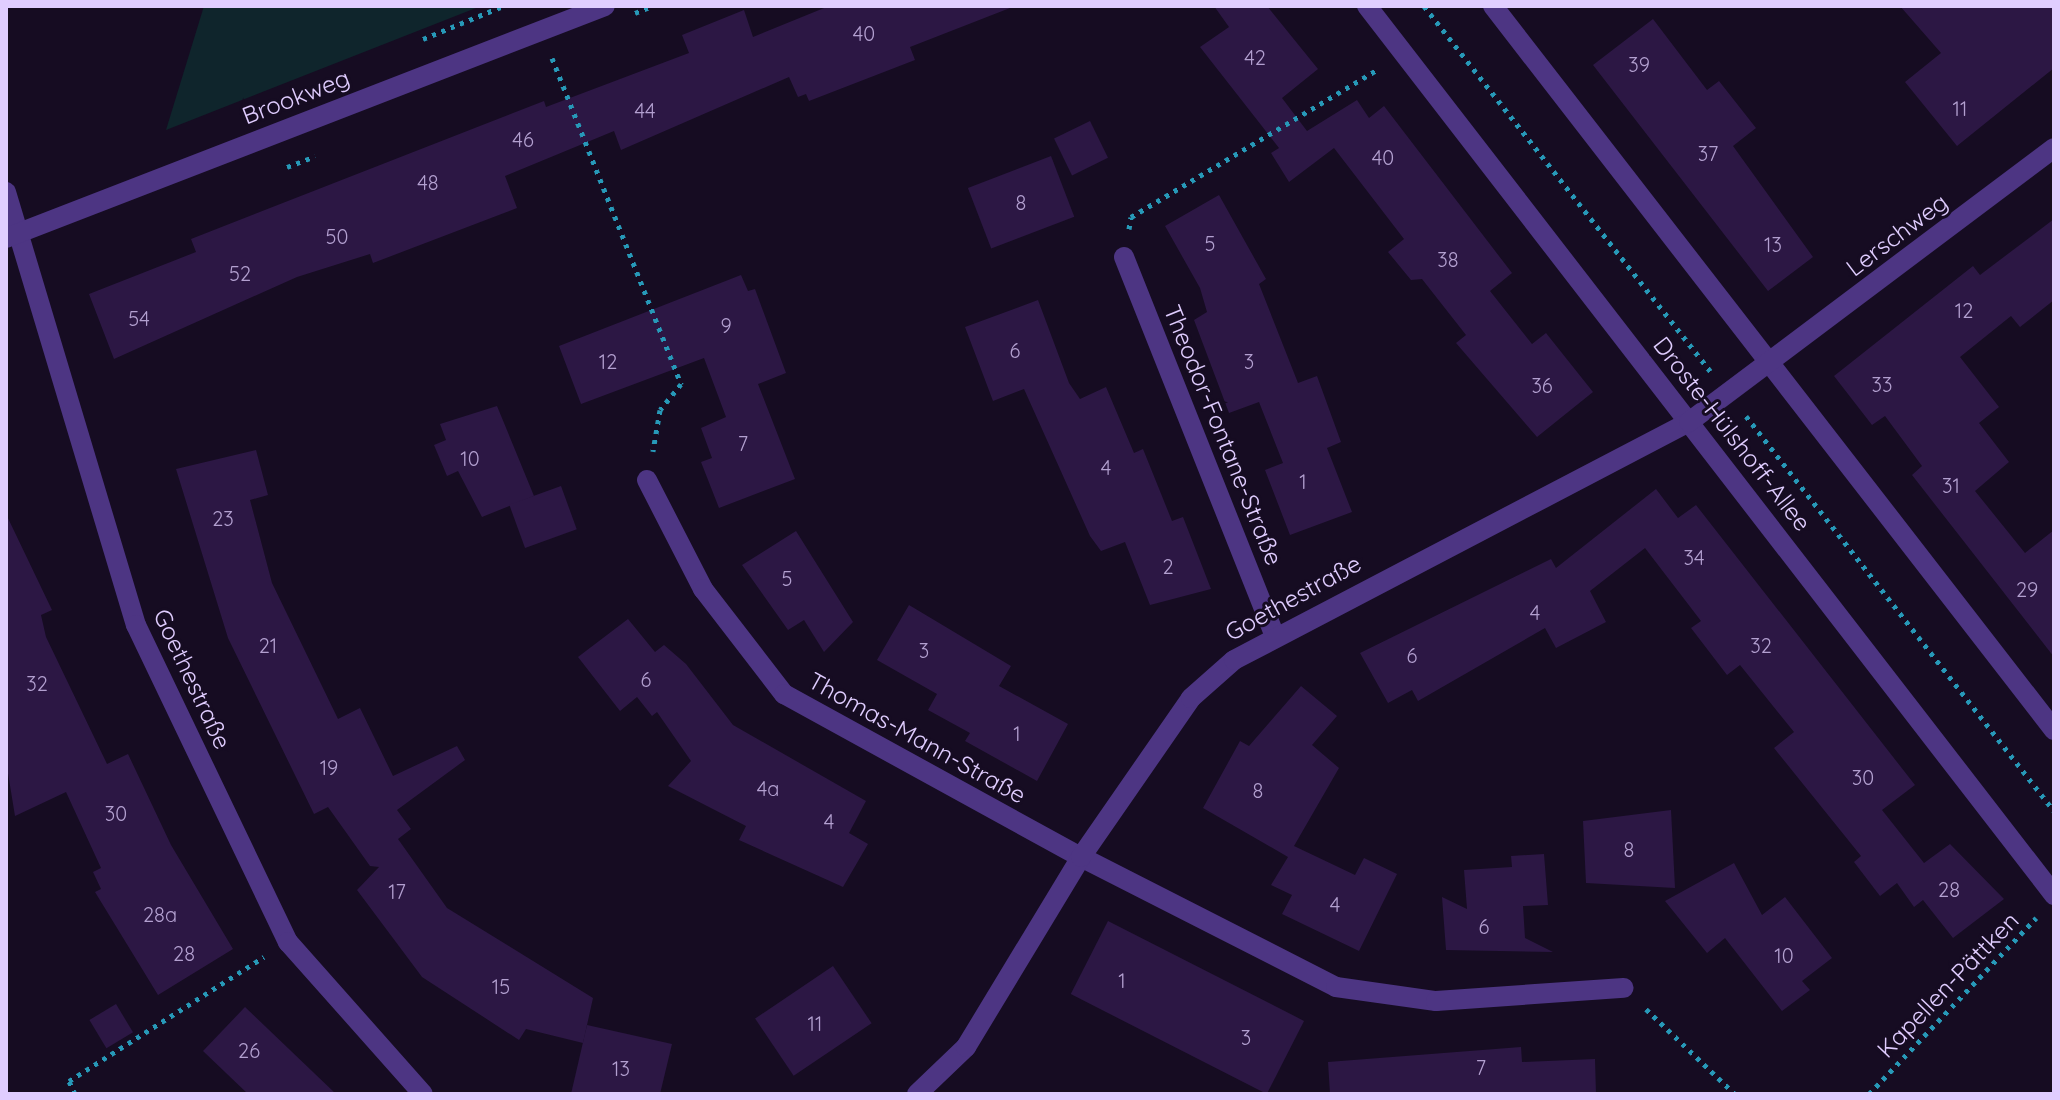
<!DOCTYPE html>
<html>
<head>
<meta charset="utf-8">
<style>
	body { margin:0 }
	#map { position:relative; width:2060px; height:1100px; overflow:hidden; background:#160c22; font-family:Quicksand,sans-serif }
	div>[style] { position:absolute }
	.green>* { inset:0; background:#0f252c }
	.building>* { inset:0; background:#2c1744; transform-origin:0 0 }
	.path>* { height:5px; margin-top:-2.5px; transform-origin:0; background:repeating-linear-gradient(90deg,#2799b8 0 4px,transparent 0 10px) }
	.street>* { height:20px; margin:-10px; padding:0 10px; transform-origin:10px; border-radius:10px; background:#4d3583 }
	span { translate:-50% -50%; white-space:nowrap; text-align:center; line-height:1.15; -webkit-text-stroke:6px #160c22; paint-order:stroke }
	.number-label { font-size:20px; color:#b3a0d0 }
	.number-label span { -webkit-text-stroke-width:0 }
	.street-label { font-size:24px; color:#e0cdff }
	.frame { position:absolute; inset:0; border:8px solid #e0cdff; pointer-events:none }
</style>
</head>
<body>
<div id="map">
	<div class="green">
		<i style="clip-path:polygon(204px 6px,481px 6px,166px 130px)"></i>
	</div>
	<div class="building">
		<i style="clip-path:polygon(829px 6px,1010px 8px,910px 47px,915px 60px,809px 101px,806px 94px,798px 97px,789px 77px,621px 150px,614px 131px,505px 176px,517px 208px,373px 263px,370px 254px,297px 277px,114px 359px,89px 294px,196px 252px,191px 239px,544px 101px,546px 107px,689px 53px,682px 35px,744px 10px,753px 37px)"></i>
		<i style="clip-path:polygon(1214px 6px,1267px 6px,1318px 69px,1282px 98px,1307px 131px,1357px 100px,1369px 118px,1384px 106px,1512px 273px,1490px 291px,1532px 344px,1546px 333px,1593px 392px,1537px 437px,1456px 343px,1466px 335px,1422px 279px,1411px 280px,1388px 252px,1404px 239px,1334px 148px,1289px 182px,1271px 153px,1279px 148px,1200px 47px,1229px 27px)"></i>
		<i style="clip-path:polygon(1900px 6px,2054px 6px,2054px 68px,1957px 146px,1905px 82px,1941px 53px)"></i>
		<i style="clip-path:polygon(1653px 19px,1707px 90px,1719px 81px,1756px 128px,1733px 146px,1813px 257px,1768px 291px,1593px 65px)"></i>
		<i style="left:1090px;top:121px;width:41px;height:40px;rotate:64deg"></i>
		<i style="left:1051px;top:156px;width:65px;height:89px;rotate:69deg"></i>
		<i style="clip-path:polygon(1219px 195px,1266px 279px,1259px 284px,1298px 383px,1317px 376px,1341px 442px,1327px 448px,1352px 512px,1290px 535px,1265px 470px,1283px 463px,1259px 402px,1229px 413px,1194px 320px,1207px 312px,1200px 288px,1165px 226px)"></i>
		<i style="clip-path:polygon(2054px 219px,2054px 300px,2020px 327px,2011px 316px,1960px 357px,1999px 407px,1979px 423px,2009px 462px,1975px 491px,2025px 553px,2054px 530px,2054px 657px,1912px 475px,1922px 466px,1885px 416px,1872px 425px,1834px 376px,1973px 266px,1980px 275px)"></i>
		<i style="clip-path:polygon(741px 275px,748px 291px,755px 289px,786px 373px,758px 384px,795px 479px,719px 508px,701px 462px,712px 458px,701px 428px,726px 417px,704px 358px,581px 404px,559px 346px)"></i>
		<i style="clip-path:polygon(1038px 300px,1069px 383px,1080px 399px,1106px 387px,1134px 453px,1143px 449px,1172px 521px,1183px 517px,1211px 589px,1150px 605px,1125px 542px,1101px 551px,1090px 536px,1024px 389px,993px 401px,965px 327px)"></i>
		<i style="clip-path:polygon(497px 406px,534px 496px,482px 517px,458px 471px,447px 476px,434px 445px,446px 440px,440px 424px)"></i>
		<i style="clip-path:polygon(256px 450px,268px 495px,250px 500px,272px 583px,338px 719px,360px 708px,393px 776px,457px 746px,465px 760px,397px 810px,411px 829px,398px 839px,447px 908px,593px 998px,583px 1043px,526px 1029px,519px 1040px,422px 977px,357px 890px,379px 867px,370px 866px,328px 807px,314px 814px,228px 638px,176px 469px)"></i>
		<i style="left:561px;top:486px;width:46px;height:55px;rotate:70deg"></i>
		<i style="clip-path:polygon(1656px 489px,1678px 518px,1696px 505px,1915px 785px,1882px 810px,1924px 863px,1950px 844px,2004px 899px,1953px 938px,1923px 900px,1914px 907px,1897px 883px,1880px 896px,1854px 862px,1861px 856px,1774px 748px,1794px 732px,1740px 665px,1727px 675px,1691px 628px,1701px 621px,1645px 548px,1590px 591px,1606px 622px,1556px 648px,1545px 628px,1418px 701px,1412px 690px,1388px 703px,1360px 653px,1551px 559px,1556px 568px)"></i>
		<i style="clip-path:polygon(6px 514px,52px 610px,41px 615px,46px 637px,107px 764px,128px 754px,171px 845px,233px 949px,158px 995px,95px 892px,101px 889px,93px 872px,101px 868px,66px 792px,15px 816px,6px 761px)"></i>
		<i style="clip-path:polygon(796px 531px,853px 622px,824px 652px,804px 620px,788px 630px,742px 565px)"></i>
		<i style="clip-path:polygon(909px 605px,1011px 666px,999px 686px,1068px 724px,1037px 781px,965px 741px,970px 733px,928px 710px,937px 694px,877px 660px)"></i>
		<i style="clip-path:polygon(628px 619px,655px 652px,664px 645px,686px 664px,733px 725px,866px 801px,849px 833px,868px 844px,843px 887px,739px 840px,746px 826px,668px 786px,691px 761px,657px 712px,652px 716px,637px 697px,620px 711px,578px 657px)"></i>
		<i style="clip-path:polygon(1301px 686px,1337px 716px,1312px 745px,1339px 768px,1294px 846px,1355px 875px,1364px 858px,1397px 874px,1359px 951px,1282px 914px,1292px 895px,1271px 885px,1288px 857px,1203px 808px,1240px 741px,1249px 746px)"></i>
		<i style="clip-path:polygon(1671px 810px,1675px 888px,1586px 883px,1583px 821px)"></i>
		<i style="clip-path:polygon(1544px 854px,1548px 905px,1523px 906px,1525px 938px,1553px 952px,1446px 950px,1442px 897px,1467px 909px,1464px 870px,1512px 867px,1511px 856px)"></i>
		<i style="clip-path:polygon(1734px 863px,1762px 915px,1785px 897px,1832px 958px,1802px 981px,1810px 990px,1782px 1011px,1725px 938px,1707px 953px,1665px 901px)"></i>
		<i style="left:1108px;top:921px;width:220px;height:82px;rotate:27deg"></i>
		<i style="left:833px;top:966px;width:69px;height:94px;rotate:56deg"></i>
		<i style="left:116px;top:1004px;width:33px;height:31px;rotate:59deg"></i>
		<i style="clip-path:polygon(245px 1007px,336px 1094px,248px 1094px,203px 1051px)"></i>
		<i style="clip-path:polygon(587px 1025px,672px 1044px,660px 1094px,571px 1094px)"></i>
		<i style="clip-path:polygon(1521px 1047px,1522px 1062px,1595px 1059px,1596px 1094px,1330px 1094px,1328px 1062px)"></i>
	</div>
	<div class="path">
		<i style="left:1424px;top:6px;width:464px;rotate:51.9deg"></i>
		<i style="left:635px;top:13px;width:18px;rotate:-22deg"></i>
		<i style="left:423px;top:39px;width:87px;rotate:-22.4deg"></i>
		<i style="left:552px;top:58px;width:351px;rotate:68.4deg"></i>
		<i style="left:681px;top:384px;width:33px;rotate:129deg"></i>
		<i style="left:660px;top:410px;width:42px;rotate:99.7deg"></i>
		<i style="left:287px;top:167px;width:30px;rotate:-21deg"></i>
		<i style="left:1129px;top:229px;width:12px;rotate:-81deg"></i>
		<i style="left:1131px;top:217px;width:287px;rotate:-30.9deg"></i>
		<i style="left:1746px;top:416px;width:501px;rotate:52.05deg"></i>
		<i style="left:1646px;top:1009px;width:123px;rotate:43.7deg"></i>
		<i style="left:75px;top:1094px;width:14px;rotate:-115deg"></i>
		<i style="left:69px;top:1081px;width:231px;rotate:-32.5deg"></i>
		<i style="left:1869px;top:1094px;width:243px;rotate:-46.5deg"></i>
	</div>
	<div class="street">
		<i style="left:1367px;top:6px;width:1124px;rotate:52.3deg"></i>
		<i style="left:1493px;top:6px;width:916px;rotate:52.23deg"></i>
		<i style="left:6px;top:192px;width:452px;rotate:73.3deg"></i>
		<i style="left:136px;top:625px;width:352px;rotate:64.4deg"></i>
		<i style="left:288px;top:942px;width:203px;rotate:48.4deg"></i>
		<i style="left:6px;top:238px;width:642px;rotate:-21.17deg"></i>
		<i style="left:1124px;top:257px;width:405px;rotate:68.3deg"></i>
		<i style="left:647px;top:480px;width:123px;rotate:62.8deg"></i>
		<i style="left:703px;top:589px;width:133px;rotate:52.4deg"></i>
		<i style="left:784px;top:694px;width:339px;rotate:28.8deg"></i>
		<i style="left:1081px;top:857px;width:286px;rotate:27deg"></i>
		<i style="left:1336px;top:987px;width:101px;rotate:8deg"></i>
		<i style="left:1436px;top:1001px;width:188px;rotate:-4deg"></i>
		<i style="left:917px;top:1094px;width:68px;rotate:-43.8deg"></i>
		<i style="left:966px;top:1047px;width:222px;rotate:-58.8deg"></i>
		<i style="left:1081px;top:857px;width:193px;rotate:-55.3deg"></i>
		<i style="left:1191px;top:698px;width:57px;rotate:-41.5deg"></i>
		<i style="left:1234px;top:660px;width:513px;rotate:-27.61deg"></i>
		<i style="left:1689px;top:422px;width:456px;rotate:-36.9deg"></i>
	</div>
	<div class="number-label">
		<span style="left:864px;top:33px">40</span>
		<span style="left:1255px;top:57px">42</span>
		<span style="left:1639px;top:64px">39</span>
		<span style="left:1960px;top:108px">11</span>
		<span style="left:645px;top:110px">44</span>
		<span style="left:523px;top:139px">46</span>
		<span style="left:1708px;top:153px">37</span>
		<span style="left:1383px;top:157px">40</span>
		<span style="left:428px;top:182px">48</span>
		<span style="left:1021px;top:202px">8</span>
		<span style="left:337px;top:236px">50</span>
		<span style="left:1210px;top:243px">5</span>
		<span style="left:1773px;top:244px">13</span>
		<span style="left:1448px;top:259px">38</span>
		<span style="left:240px;top:273px">52</span>
		<span style="left:1964px;top:310px">12</span>
		<span style="left:139px;top:318px">54</span>
		<span style="left:726px;top:325px">9</span>
		<span style="left:1015px;top:350px">6</span>
		<span style="left:608px;top:361px">12</span>
		<span style="left:1249px;top:361px">3</span>
		<span style="left:1882px;top:384px">33</span>
		<span style="left:1542px;top:385px">36</span>
		<span style="left:743px;top:443px">7</span>
		<span style="left:470px;top:458px">10</span>
		<span style="left:1106px;top:467px">4</span>
		<span style="left:1303px;top:481px">1</span>
		<span style="left:1951px;top:485px">31</span>
		<span style="left:223px;top:518px">23</span>
		<span style="left:1694px;top:557px">34</span>
		<span style="left:1168px;top:566px">2</span>
		<span style="left:787px;top:578px">5</span>
		<span style="left:2027px;top:589px">29</span>
		<span style="left:1535px;top:612px">4</span>
		<span style="left:268px;top:645px">21</span>
		<span style="left:1761px;top:645px">32</span>
		<span style="left:924px;top:650px">3</span>
		<span style="left:1412px;top:655px">6</span>
		<span style="left:646px;top:679px">6</span>
		<span style="left:37px;top:683px">32</span>
		<span style="left:1017px;top:733px">1</span>
		<span style="left:329px;top:767px">19</span>
		<span style="left:1863px;top:777px">30</span>
		<span style="left:768px;top:788px">4a</span>
		<span style="left:1258px;top:790px">8</span>
		<span style="left:116px;top:813px">30</span>
		<span style="left:829px;top:821px">4</span>
		<span style="left:1629px;top:849px">8</span>
		<span style="left:1949px;top:889px">28</span>
		<span style="left:397px;top:891px">17</span>
		<span style="left:1335px;top:904px">4</span>
		<span style="left:160px;top:914px">28a</span>
		<span style="left:1484px;top:926px">6</span>
		<span style="left:184px;top:953px">28</span>
		<span style="left:1784px;top:955px">10</span>
		<span style="left:1122px;top:980px">1</span>
		<span style="left:501px;top:986px">15</span>
		<span style="left:815px;top:1023px">11</span>
		<span style="left:1246px;top:1037px">3</span>
		<span style="left:249px;top:1050px">26</span>
		<span style="left:1481px;top:1067px">7</span>
		<span style="left:621px;top:1068px">13</span>
	</div>
	<div class="street-label">
		<span style="left:296px;top:97px;rotate:-21deg">Brookweg</span>
		<span style="left:1897px;top:235px;rotate:-37deg">Lerschweg</span>
		<span style="left:1732px;top:434px;rotate:52deg">Droste-Hülshoff-Allee</span>
		<span style="left:1223px;top:435px;rotate:68deg">Theodor-Fontane-Straße</span>
		<span style="left:1293px;top:598px;rotate:-29deg">Goethestraße</span>
		<span style="left:192px;top:679px;rotate:65deg">Goethestraße</span>
		<span style="left:917px;top:738px;rotate:29deg">Thomas-Mann-Straße</span>
		<span style="left:1948px;top:985px;rotate:-46deg">Kapellen-Pättken</span>
	</div>
	<div class="frame"></div>
</div>
</body>
</html>
